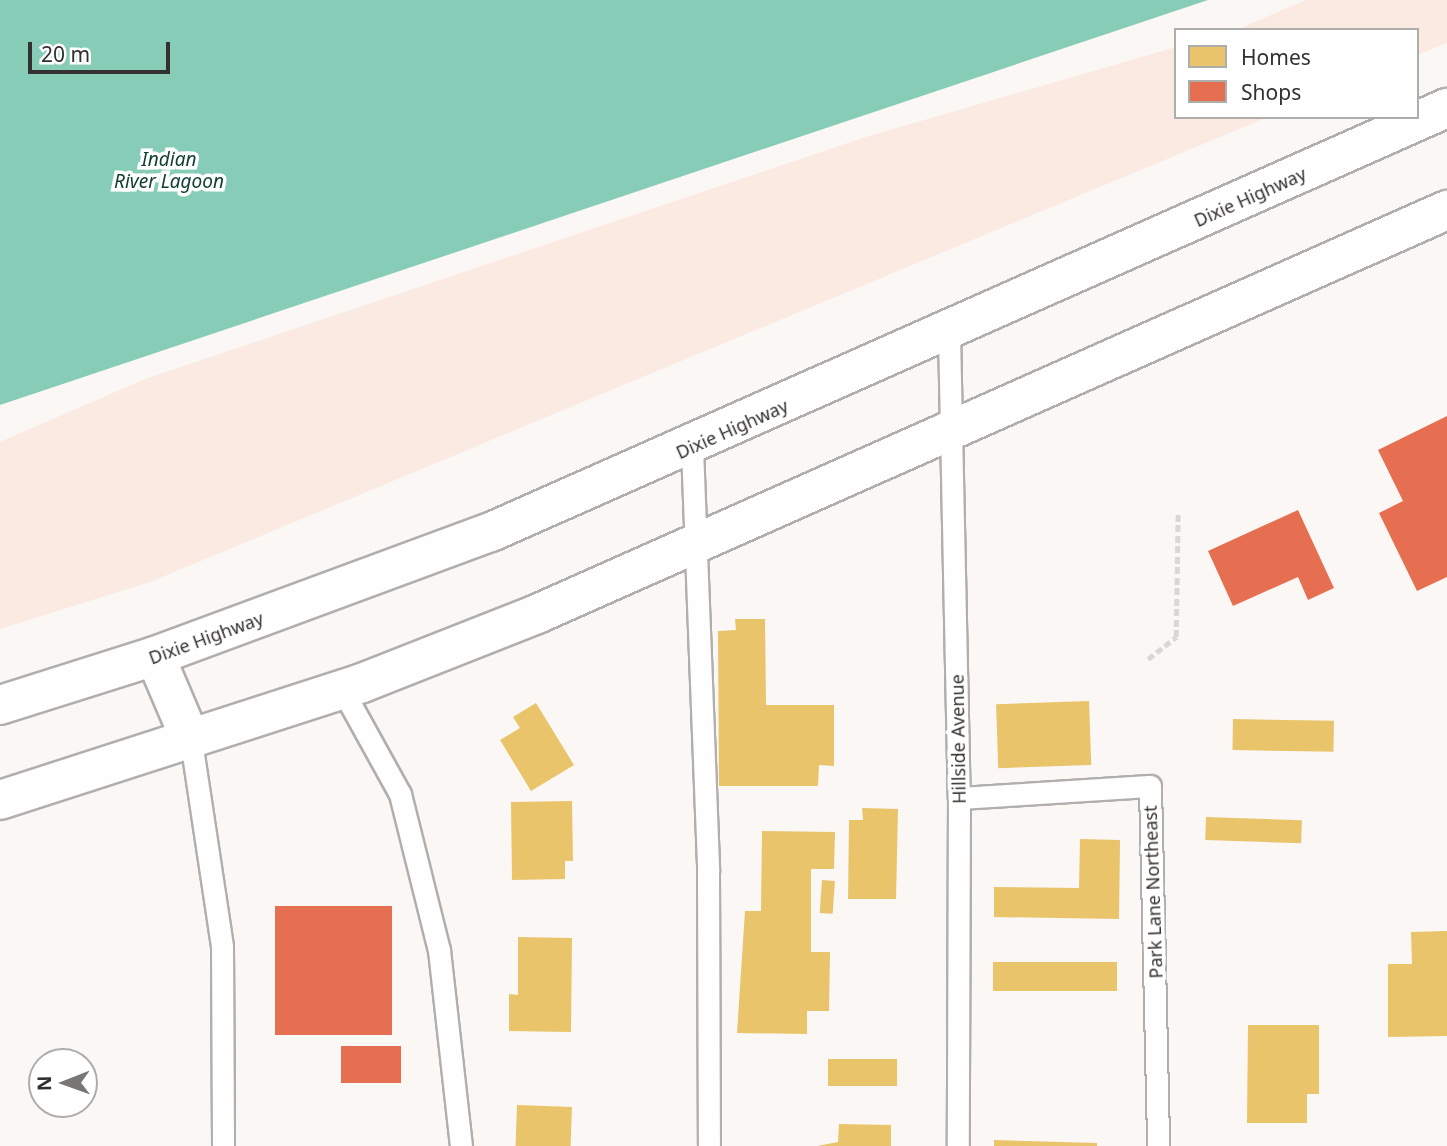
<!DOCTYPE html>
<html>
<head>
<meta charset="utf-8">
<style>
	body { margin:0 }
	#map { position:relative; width:1447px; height:1146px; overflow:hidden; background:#faf7f5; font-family:"Noto Sans",sans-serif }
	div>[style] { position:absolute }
	.green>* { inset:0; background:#faeae1 }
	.water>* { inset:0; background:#86ccb6 }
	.homes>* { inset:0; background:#e9c46a; transform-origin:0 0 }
	.shops>* { inset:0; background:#e76f51; transform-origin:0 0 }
	.path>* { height:4.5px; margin-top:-2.25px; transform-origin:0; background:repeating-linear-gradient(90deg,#d9d8d7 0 7px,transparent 0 10.5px) }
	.roads { filter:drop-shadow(2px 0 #b1aead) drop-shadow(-2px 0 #b1aead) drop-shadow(0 2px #b1aead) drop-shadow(0 -2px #b1aead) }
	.service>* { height:21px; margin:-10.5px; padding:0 10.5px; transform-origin:10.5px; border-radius:10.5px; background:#fefefe }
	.minor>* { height:38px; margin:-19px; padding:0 19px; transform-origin:19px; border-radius:19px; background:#fefefe }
	.primary>* { height:38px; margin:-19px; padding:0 19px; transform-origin:19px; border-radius:19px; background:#fefefe }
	span { translate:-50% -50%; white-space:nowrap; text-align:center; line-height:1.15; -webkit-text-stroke:7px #fff; paint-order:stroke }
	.street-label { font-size:18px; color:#33312f }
	.water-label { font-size:19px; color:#134033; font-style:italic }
	.legend { position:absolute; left:1174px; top:28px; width:245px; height:91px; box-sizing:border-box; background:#fff; border:2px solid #adadac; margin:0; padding:9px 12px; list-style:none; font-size:21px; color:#33312f }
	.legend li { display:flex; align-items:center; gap:14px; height:35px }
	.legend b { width:35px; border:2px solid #adadac }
	.north { position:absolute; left:28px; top:1048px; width:70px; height:70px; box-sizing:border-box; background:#fff; border:2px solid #adadac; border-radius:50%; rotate:269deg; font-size:19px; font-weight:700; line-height:28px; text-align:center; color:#33312f }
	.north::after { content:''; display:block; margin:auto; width:24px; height:32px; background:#797674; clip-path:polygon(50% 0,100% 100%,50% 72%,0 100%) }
	.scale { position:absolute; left:28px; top:42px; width:142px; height:32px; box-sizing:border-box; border:4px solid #33312f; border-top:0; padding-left:9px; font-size:21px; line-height:24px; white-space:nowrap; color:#33312f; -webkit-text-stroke:5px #fff; paint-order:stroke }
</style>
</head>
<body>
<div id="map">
	<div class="green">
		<i style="clip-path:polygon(1306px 0,1447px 0,1447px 43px,1417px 55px,1417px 30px,1236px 30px)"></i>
		<i style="clip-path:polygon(1176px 47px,1176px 117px,1268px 117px,150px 582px,0 629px,0 442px,145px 379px,866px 137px)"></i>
	</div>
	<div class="water">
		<i style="clip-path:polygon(0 0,1208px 0,0 405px)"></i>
	</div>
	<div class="homes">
		<i style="clip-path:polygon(735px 619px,765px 619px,766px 705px,834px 705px,834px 766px,819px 765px,818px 786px,719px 786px,718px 631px,736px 630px)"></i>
		<i style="left:1089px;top:701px;width:64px;height:93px;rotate:88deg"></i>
		<i style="clip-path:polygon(536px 703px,574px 765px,531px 791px,500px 740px,520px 728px,513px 717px)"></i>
		<i style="left:1233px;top:719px;width:101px;height:31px;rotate:1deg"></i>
		<i style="clip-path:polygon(572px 801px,573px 861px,565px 861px,565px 879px,512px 880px,511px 802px)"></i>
		<i style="clip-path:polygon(862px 808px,898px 809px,896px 899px,848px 899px,849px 820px,863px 820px)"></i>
		<i style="left:1206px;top:817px;width:96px;height:23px;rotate:2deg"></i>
		<i style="clip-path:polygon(762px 831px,835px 832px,834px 869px,811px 869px,811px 952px,830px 952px,829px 1011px,807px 1011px,807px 1034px,737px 1033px,745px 911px,761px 911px)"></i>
		<i style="clip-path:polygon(1080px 839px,1120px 840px,1119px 919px,994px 917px,994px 887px,1079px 888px)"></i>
		<i style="left:822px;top:880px;width:13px;height:33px;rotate:4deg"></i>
		<i style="clip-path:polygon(1447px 931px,1447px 1036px,1388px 1037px,1388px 964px,1412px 964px,1411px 932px)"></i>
		<i style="clip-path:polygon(518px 937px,572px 938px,571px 1032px,509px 1031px,509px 994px,518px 995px)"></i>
		<i style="left:993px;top:962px;width:124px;height:29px"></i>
		<i style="clip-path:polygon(1248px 1025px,1319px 1025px,1319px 1094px,1307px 1094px,1307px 1123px,1247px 1123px)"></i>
		<i style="left:828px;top:1059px;width:69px;height:27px"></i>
		<i style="left:517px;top:1105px;width:55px;height:41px;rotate:2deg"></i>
		<i style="clip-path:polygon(839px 1124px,891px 1125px,891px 1146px,817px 1146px,838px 1142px)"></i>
		<i style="clip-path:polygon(994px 1140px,1097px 1143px,1097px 1146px,994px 1146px)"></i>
	</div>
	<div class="shops">
		<i style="clip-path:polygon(1447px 416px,1447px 577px,1417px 591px,1379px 513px,1403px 501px,1378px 450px)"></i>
		<i style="clip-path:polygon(1298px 510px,1334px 588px,1308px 600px,1298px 577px,1233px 606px,1208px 551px)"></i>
		<i style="left:275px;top:906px;width:117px;height:129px"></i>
		<i style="left:341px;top:1046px;width:60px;height:37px"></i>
	</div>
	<div class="path">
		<i style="left:1148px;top:659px;width:36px;rotate:-38deg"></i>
		<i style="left:1176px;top:637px;width:123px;rotate:-89.1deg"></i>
	</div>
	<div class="roads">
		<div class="service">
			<i style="left:949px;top:333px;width:465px;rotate:88.8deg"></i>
			<i style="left:959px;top:798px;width:348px;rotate:90.2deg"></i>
			<i style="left:692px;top:448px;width:424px;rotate:87.8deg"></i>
			<i style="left:708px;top:872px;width:274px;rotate:89.8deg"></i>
			<i style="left:342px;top:689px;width:120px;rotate:61.1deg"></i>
			<i style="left:400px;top:794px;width:161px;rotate:76deg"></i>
			<i style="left:439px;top:950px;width:197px;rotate:83.6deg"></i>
			<i style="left:191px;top:741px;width:208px;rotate:81.4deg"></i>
			<i style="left:222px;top:947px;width:199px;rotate:89.7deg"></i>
			<i style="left:959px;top:798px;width:191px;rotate:-3.6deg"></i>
			<i style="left:1150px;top:786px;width:360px;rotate:88.7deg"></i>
		</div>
		<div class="minor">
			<i style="left:155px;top:656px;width:92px;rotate:67deg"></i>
		</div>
		<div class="primary">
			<i style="left:0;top:705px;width:163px;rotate:-17.5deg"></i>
			<i style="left:155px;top:656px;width:358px;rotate:-20.3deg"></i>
			<i style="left:491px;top:532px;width:1046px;rotate:-23.92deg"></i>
			<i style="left:0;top:800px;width:380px;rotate:-17.9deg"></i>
			<i style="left:362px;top:683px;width:188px;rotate:-21.5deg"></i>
			<i style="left:537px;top:614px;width:996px;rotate:-23.94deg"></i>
		</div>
	</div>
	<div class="street-label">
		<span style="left:1250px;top:197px;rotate:-24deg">Dixie Highway</span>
		<span style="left:732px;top:429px;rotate:-24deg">Dixie Highway</span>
		<span style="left:206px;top:638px;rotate:-20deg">Dixie Highway</span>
		<span style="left:958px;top:739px;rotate:-91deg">Hillside Avenue</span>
		<span style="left:1153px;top:892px;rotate:-92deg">Park Lane Northeast</span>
	</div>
	<div class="water-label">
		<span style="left:169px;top:171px">Indian<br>River Lagoon</span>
	</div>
	<ul class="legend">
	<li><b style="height:19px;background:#e9c46a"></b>Homes</li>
	<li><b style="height:19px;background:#e76f51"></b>Shops</li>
	</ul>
	<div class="north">N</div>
	<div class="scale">20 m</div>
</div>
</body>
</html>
